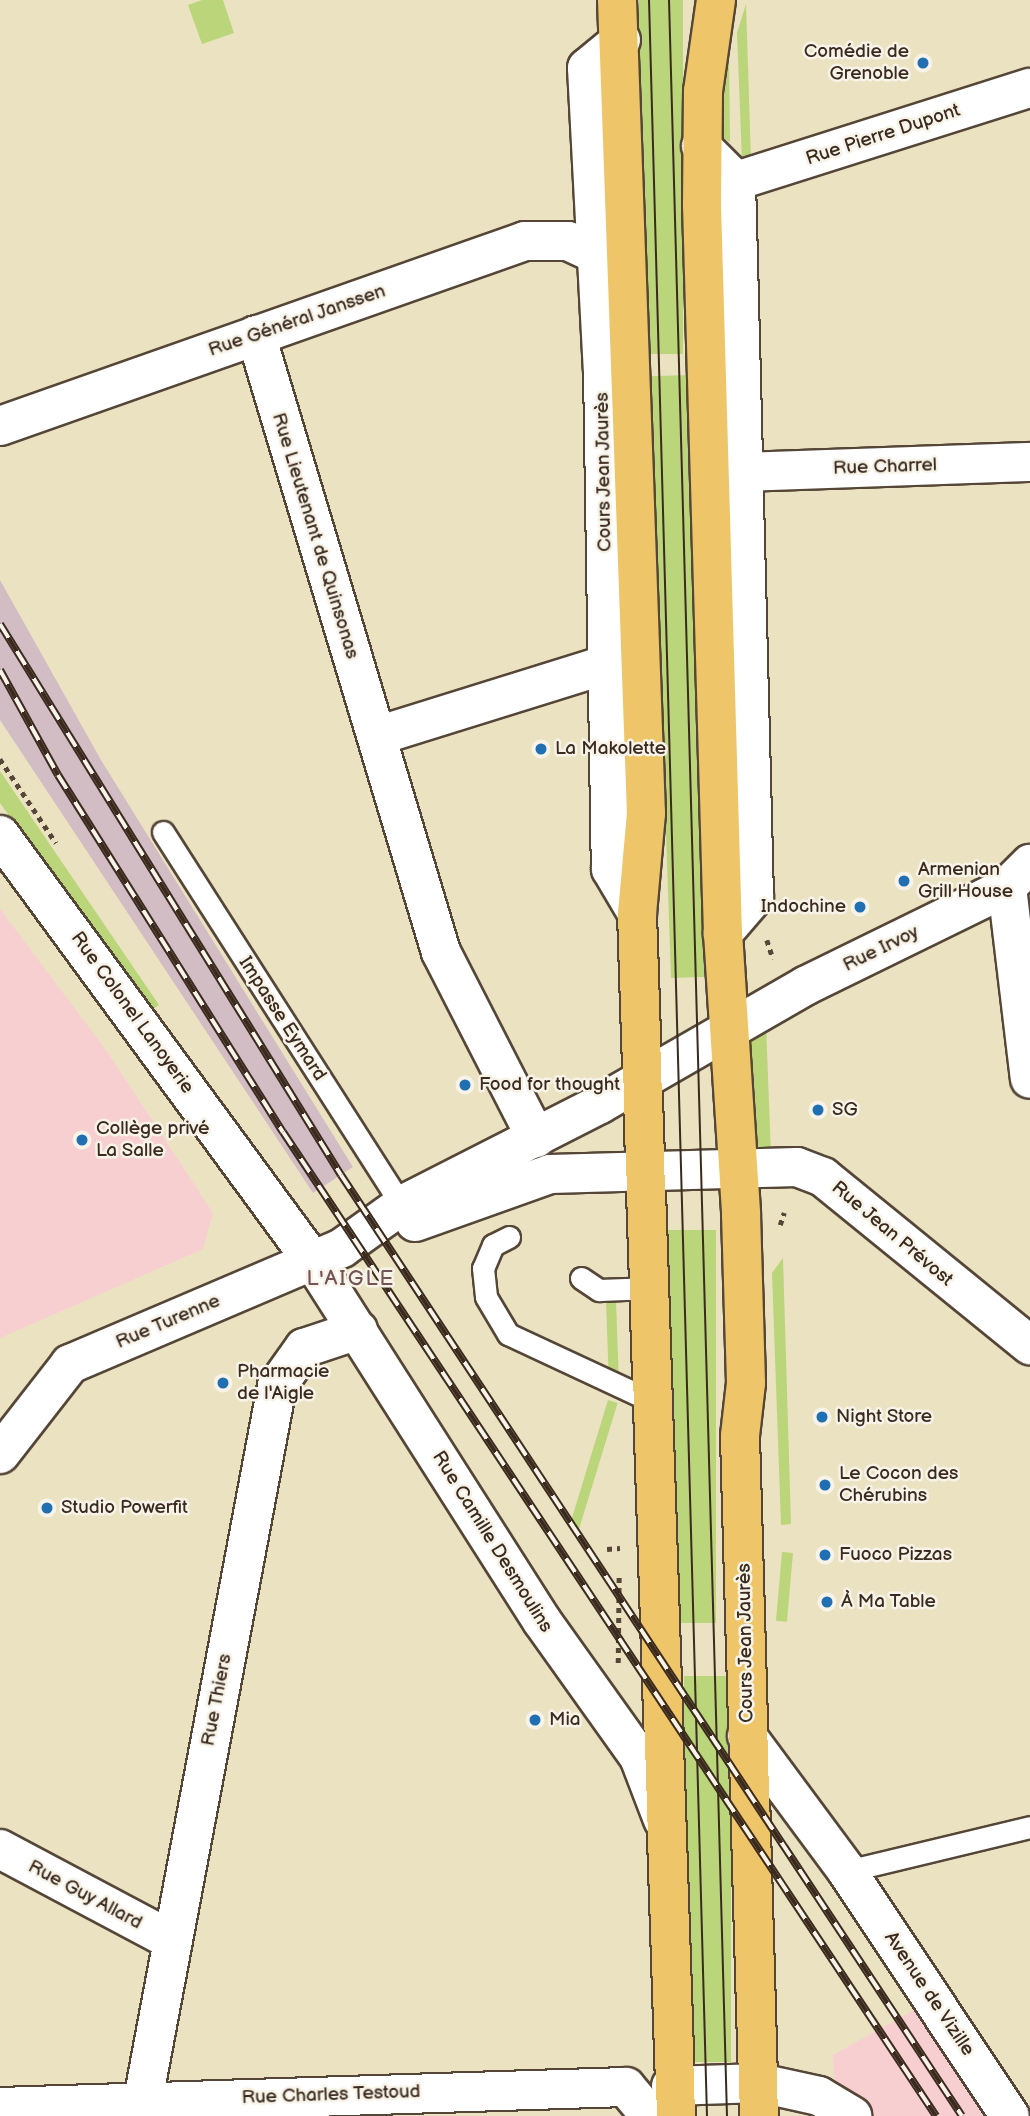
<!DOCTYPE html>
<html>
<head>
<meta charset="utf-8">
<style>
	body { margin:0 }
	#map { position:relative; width:1030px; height:2116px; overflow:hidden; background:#ebe2c2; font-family:"Balsamiq Sans",sans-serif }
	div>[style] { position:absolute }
	.built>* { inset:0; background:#f7cfd0 }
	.industrial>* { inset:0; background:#d2bdc5 }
	.green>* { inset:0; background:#bbd57a; transform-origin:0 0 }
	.path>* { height:4.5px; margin-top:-2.25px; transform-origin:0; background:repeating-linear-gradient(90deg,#554637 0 5px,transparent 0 10px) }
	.roads { filter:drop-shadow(2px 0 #554637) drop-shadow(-2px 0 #554637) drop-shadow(0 2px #554637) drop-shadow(0 -2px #554637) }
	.lane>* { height:21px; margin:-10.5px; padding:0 10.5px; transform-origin:10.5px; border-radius:10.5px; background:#fff }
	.street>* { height:38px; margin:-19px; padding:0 19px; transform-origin:19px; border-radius:19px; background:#fff }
	.primary>* { height:38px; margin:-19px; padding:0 19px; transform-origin:19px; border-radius:19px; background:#eec569 }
	.tram>* { height:2px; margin:-1px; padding:0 1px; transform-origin:1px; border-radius:1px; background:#3b2a1e }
	.rail>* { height:8px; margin-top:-4px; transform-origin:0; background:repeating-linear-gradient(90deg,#f7f3e8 0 16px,#3b2a1e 0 32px); box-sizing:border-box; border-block:2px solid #3b2a1e }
	.dots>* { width:19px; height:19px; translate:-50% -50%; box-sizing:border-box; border:4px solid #f7f3e8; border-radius:50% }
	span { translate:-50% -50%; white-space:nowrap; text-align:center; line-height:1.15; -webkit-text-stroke:5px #f7f3e8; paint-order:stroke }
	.poi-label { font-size:19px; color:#3b2a1e }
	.right { translate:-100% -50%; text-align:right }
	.left { translate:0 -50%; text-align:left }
	.street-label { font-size:19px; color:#3b2a1e }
	.neighbourhood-label { font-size:21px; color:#745456; letter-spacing:2px }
</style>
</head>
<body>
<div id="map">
	<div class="built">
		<i style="clip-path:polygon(0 909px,106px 1050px,213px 1213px,203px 1249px,0 1338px)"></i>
		<i style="clip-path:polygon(923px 2005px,996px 2116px,874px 2116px,835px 2089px,833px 2055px)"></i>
	</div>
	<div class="industrial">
		<i style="clip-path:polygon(0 580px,101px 760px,353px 1167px,313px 1193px,0 720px)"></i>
	</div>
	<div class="green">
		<i style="clip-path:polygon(202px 0,223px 0,234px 33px,202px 44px,188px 5px)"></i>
		<i style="left:639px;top:0;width:44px;height:354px"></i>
		<i style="clip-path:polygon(746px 4px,751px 161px,742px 161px,737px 33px)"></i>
		<i style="clip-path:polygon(729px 56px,730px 142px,711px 129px)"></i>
		<i style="left:689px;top:375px;width:602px;height:39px;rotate:88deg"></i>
		<i style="clip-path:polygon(0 771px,159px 1005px,150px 1011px,0 803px)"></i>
		<i style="clip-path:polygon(766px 1024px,771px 1156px,756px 1147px,752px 1135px,750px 1043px)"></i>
		<i style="left:668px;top:1230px;width:48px;height:393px"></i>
		<i style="clip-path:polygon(783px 1258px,791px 1524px,781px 1525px,772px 1273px)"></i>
		<i style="left:616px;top:1300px;width:73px;height:10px;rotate:88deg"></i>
		<i style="left:608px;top:1400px;width:10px;height:132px;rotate:17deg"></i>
		<i style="left:782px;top:1552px;width:11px;height:69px;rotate:5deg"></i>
		<i style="left:684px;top:1676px;width:47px;height:386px"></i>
	</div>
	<div class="path">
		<i style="left:0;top:759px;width:101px;rotate:56.3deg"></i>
		<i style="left:767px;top:940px;width:20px;rotate:72deg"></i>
		<i style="left:780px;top:1225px;width:13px;rotate:-72deg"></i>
		<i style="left:607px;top:1549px;width:13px;rotate:-4deg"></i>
		<i style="left:618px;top:1663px;width:89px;rotate:-89.4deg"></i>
	</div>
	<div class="roads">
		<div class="lane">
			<i style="left:163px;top:832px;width:443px;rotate:57.4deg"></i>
			<i style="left:509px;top:1237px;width:18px;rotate:153deg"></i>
			<i style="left:493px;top:1245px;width:25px;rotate:113deg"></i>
			<i style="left:483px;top:1268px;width:29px;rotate:84deg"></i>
			<i style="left:486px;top:1297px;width:43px;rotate:59.3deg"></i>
			<i style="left:508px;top:1334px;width:163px;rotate:25deg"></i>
			<i style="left:581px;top:1278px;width:22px;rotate:34deg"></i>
			<i style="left:599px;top:1290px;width:53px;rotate:-2.2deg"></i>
			<i style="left:847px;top:1871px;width:188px;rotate:-13.5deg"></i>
		</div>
		<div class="street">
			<i style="left:621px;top:40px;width:44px;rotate:140.5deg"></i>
			<i style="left:587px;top:68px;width:302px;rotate:87deg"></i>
			<i style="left:603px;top:370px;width:499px;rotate:89.1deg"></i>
			<i style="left:611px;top:869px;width:51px;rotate:59.4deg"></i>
			<i style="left:701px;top:146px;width:49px;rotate:45deg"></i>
			<i style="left:736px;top:181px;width:716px;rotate:88.56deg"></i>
			<i style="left:754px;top:897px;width:48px;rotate:130.7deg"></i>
			<i style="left:736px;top:181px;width:308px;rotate:-17.6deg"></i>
			<i style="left:256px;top:335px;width:644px;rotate:73.31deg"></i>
			<i style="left:441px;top:952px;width:209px;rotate:62.9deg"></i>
			<i style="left:0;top:426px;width:557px;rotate:-19.41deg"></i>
			<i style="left:525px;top:241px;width:43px"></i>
			<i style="left:568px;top:241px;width:31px;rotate:25deg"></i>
			<i style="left:740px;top:472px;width:290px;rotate:-2deg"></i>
			<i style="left:377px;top:736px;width:242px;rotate:-17.3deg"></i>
			<i style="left:0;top:835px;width:527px;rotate:53.72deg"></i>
			<i style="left:312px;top:1260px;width:428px;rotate:57.5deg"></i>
			<i style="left:542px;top:1621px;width:167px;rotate:54.5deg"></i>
			<i style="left:639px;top:1757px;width:67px;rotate:69.1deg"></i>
			<i style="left:1007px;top:887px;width:193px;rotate:83.2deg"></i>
			<i style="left:415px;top:1222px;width:143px;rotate:-19.6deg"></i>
			<i style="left:550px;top:1174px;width:247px;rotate:-1.6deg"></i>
			<i style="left:797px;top:1167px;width:28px;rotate:21deg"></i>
			<i style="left:823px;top:1177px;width:267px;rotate:39.1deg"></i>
			<i style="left:0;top:1454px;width:114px;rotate:-52.1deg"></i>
			<i style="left:70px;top:1364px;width:296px;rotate:-23.1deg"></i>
			<i style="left:342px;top:1248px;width:74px;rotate:-35.6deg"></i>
			<i style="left:402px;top:1205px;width:222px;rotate:-27deg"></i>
			<i style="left:600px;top:1104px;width:237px;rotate:-29.9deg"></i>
			<i style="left:805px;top:986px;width:225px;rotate:-26.1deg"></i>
			<i style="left:1007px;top:887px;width:33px;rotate:-45deg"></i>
			<i style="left:747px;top:1736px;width:168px;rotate:53.5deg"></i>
			<i style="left:847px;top:1871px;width:294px;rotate:56.4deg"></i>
			<i style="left:0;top:1849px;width:194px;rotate:28deg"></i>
			<i style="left:671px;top:2086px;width:89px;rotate:-1.9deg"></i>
			<i style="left:760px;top:2083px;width:60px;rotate:12.4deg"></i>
			<i style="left:819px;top:2096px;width:39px;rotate:31deg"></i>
			<i style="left:0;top:2107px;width:626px;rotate:-1.83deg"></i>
			<i style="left:626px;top:2087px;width:38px;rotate:50deg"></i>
			<i style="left:140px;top:2116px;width:743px;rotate:-79.37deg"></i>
			<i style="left:277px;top:1386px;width:47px;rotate:-54.6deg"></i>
			<i style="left:304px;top:1348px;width:57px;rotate:-18.4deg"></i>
		</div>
		<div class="primary">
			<i style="left:617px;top:0;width:814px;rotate:87.96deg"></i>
			<i style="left:646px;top:813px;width:100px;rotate:95.1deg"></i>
			<i style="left:637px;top:913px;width:1204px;rotate:88.14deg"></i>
			<i style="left:716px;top:0;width:92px;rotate:98.1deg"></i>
			<i style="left:703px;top:91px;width:114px;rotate:90.5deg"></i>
			<i style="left:702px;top:205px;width:728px;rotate:88.35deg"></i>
			<i style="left:723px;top:933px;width:282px;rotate:86.3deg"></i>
			<i style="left:741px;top:1214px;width:169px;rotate:88.3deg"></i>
			<i style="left:746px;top:1383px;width:53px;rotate:96.5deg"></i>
			<i style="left:740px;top:1436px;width:680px;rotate:88.4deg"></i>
		</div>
	</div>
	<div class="tram">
		<i style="left:649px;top:0;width:2117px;rotate:88.43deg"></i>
		<i style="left:669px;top:0;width:2117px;rotate:88.43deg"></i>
	</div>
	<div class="rail">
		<i style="left:0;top:624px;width:648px;rotate:58.25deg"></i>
		<i style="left:341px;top:1175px;width:1127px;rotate:56.58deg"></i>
		<i style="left:0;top:670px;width:120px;rotate:61.1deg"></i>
		<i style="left:58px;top:775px;width:422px;rotate:57.8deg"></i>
		<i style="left:283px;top:1132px;width:1181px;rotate:56.43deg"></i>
	</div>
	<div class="dots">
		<i style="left:923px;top:63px;background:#1f6fb2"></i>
		<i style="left:541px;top:749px;background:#1f6fb2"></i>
		<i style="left:904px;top:881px;background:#1f6fb2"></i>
		<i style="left:860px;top:907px;background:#1f6fb2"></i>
		<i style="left:465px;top:1085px;background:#1f6fb2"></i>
		<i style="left:818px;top:1110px;background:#1f6fb2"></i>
		<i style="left:82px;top:1140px;background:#1f6fb2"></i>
		<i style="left:223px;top:1383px;background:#1f6fb2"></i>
		<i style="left:822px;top:1417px;background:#1f6fb2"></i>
		<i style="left:825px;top:1485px;background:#1f6fb2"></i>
		<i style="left:47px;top:1508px;background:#1f6fb2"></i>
		<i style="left:825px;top:1555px;background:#1f6fb2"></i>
		<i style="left:827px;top:1602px;background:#1f6fb2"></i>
		<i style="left:535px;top:1720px;background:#1f6fb2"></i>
	</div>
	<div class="poi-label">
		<span class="right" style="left:909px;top:63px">Comédie de<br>Grenoble</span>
		<span class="left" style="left:555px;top:749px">La Makolette</span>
		<span class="left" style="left:918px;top:881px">Armenian<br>Grill House</span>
		<span class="right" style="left:846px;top:907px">Indochine</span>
		<span class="left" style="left:479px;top:1085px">Food for thought</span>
		<span class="left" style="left:832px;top:1110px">SG</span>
		<span class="left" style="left:96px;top:1140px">Collège privé<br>La Salle</span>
		<span class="left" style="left:237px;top:1383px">Pharmacie<br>de l'Aigle</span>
		<span class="left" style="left:836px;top:1417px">Night Store</span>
		<span class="left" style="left:839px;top:1485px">Le Cocon des<br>Chérubins</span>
		<span class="left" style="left:61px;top:1508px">Studio Powerfit</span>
		<span class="left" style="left:839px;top:1555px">Fuoco Pizzas</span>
		<span class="left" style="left:841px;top:1602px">À Ma Table</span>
		<span class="left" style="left:549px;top:1720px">Mia</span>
	</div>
	<div class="street-label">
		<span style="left:883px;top:135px;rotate:-18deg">Rue Pierre Dupont</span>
		<span style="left:297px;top:321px;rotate:-19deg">Rue Général Janssen</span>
		<span style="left:885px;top:467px;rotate:-2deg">Rue Charrel</span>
		<span style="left:604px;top:472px;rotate:-91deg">Cours Jean Jaurès</span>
		<span style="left:315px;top:536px;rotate:73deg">Rue Lieutenant de Quinsonas</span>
		<span style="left:881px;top:949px;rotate:-26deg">Rue Irvoy</span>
		<span style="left:132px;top:1013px;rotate:54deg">Rue Colonel Lanoyerie</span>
		<span style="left:282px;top:1019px;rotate:57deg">Impasse Eymard</span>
		<span style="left:892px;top:1234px;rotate:40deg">Rue Jean Prévost</span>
		<span style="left:168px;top:1322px;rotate:-23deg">Rue Turenne</span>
		<span style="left:492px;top:1542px;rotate:58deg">Rue Camille Desmoulins</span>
		<span style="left:746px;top:1643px;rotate:-91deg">Cours Jean Jaurès</span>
		<span style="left:217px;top:1700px;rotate:-79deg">Rue Thiers</span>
		<span style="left:85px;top:1895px;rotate:28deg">Rue Guy Allard</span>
		<span style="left:929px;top:1994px;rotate:56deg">Avenue de Vizille</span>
		<span style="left:331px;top:2095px;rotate:-2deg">Rue Charles Testoud</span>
	</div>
	<div class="neighbourhood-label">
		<span style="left:351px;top:1279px">L'AIGLE</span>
	</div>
</div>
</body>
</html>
